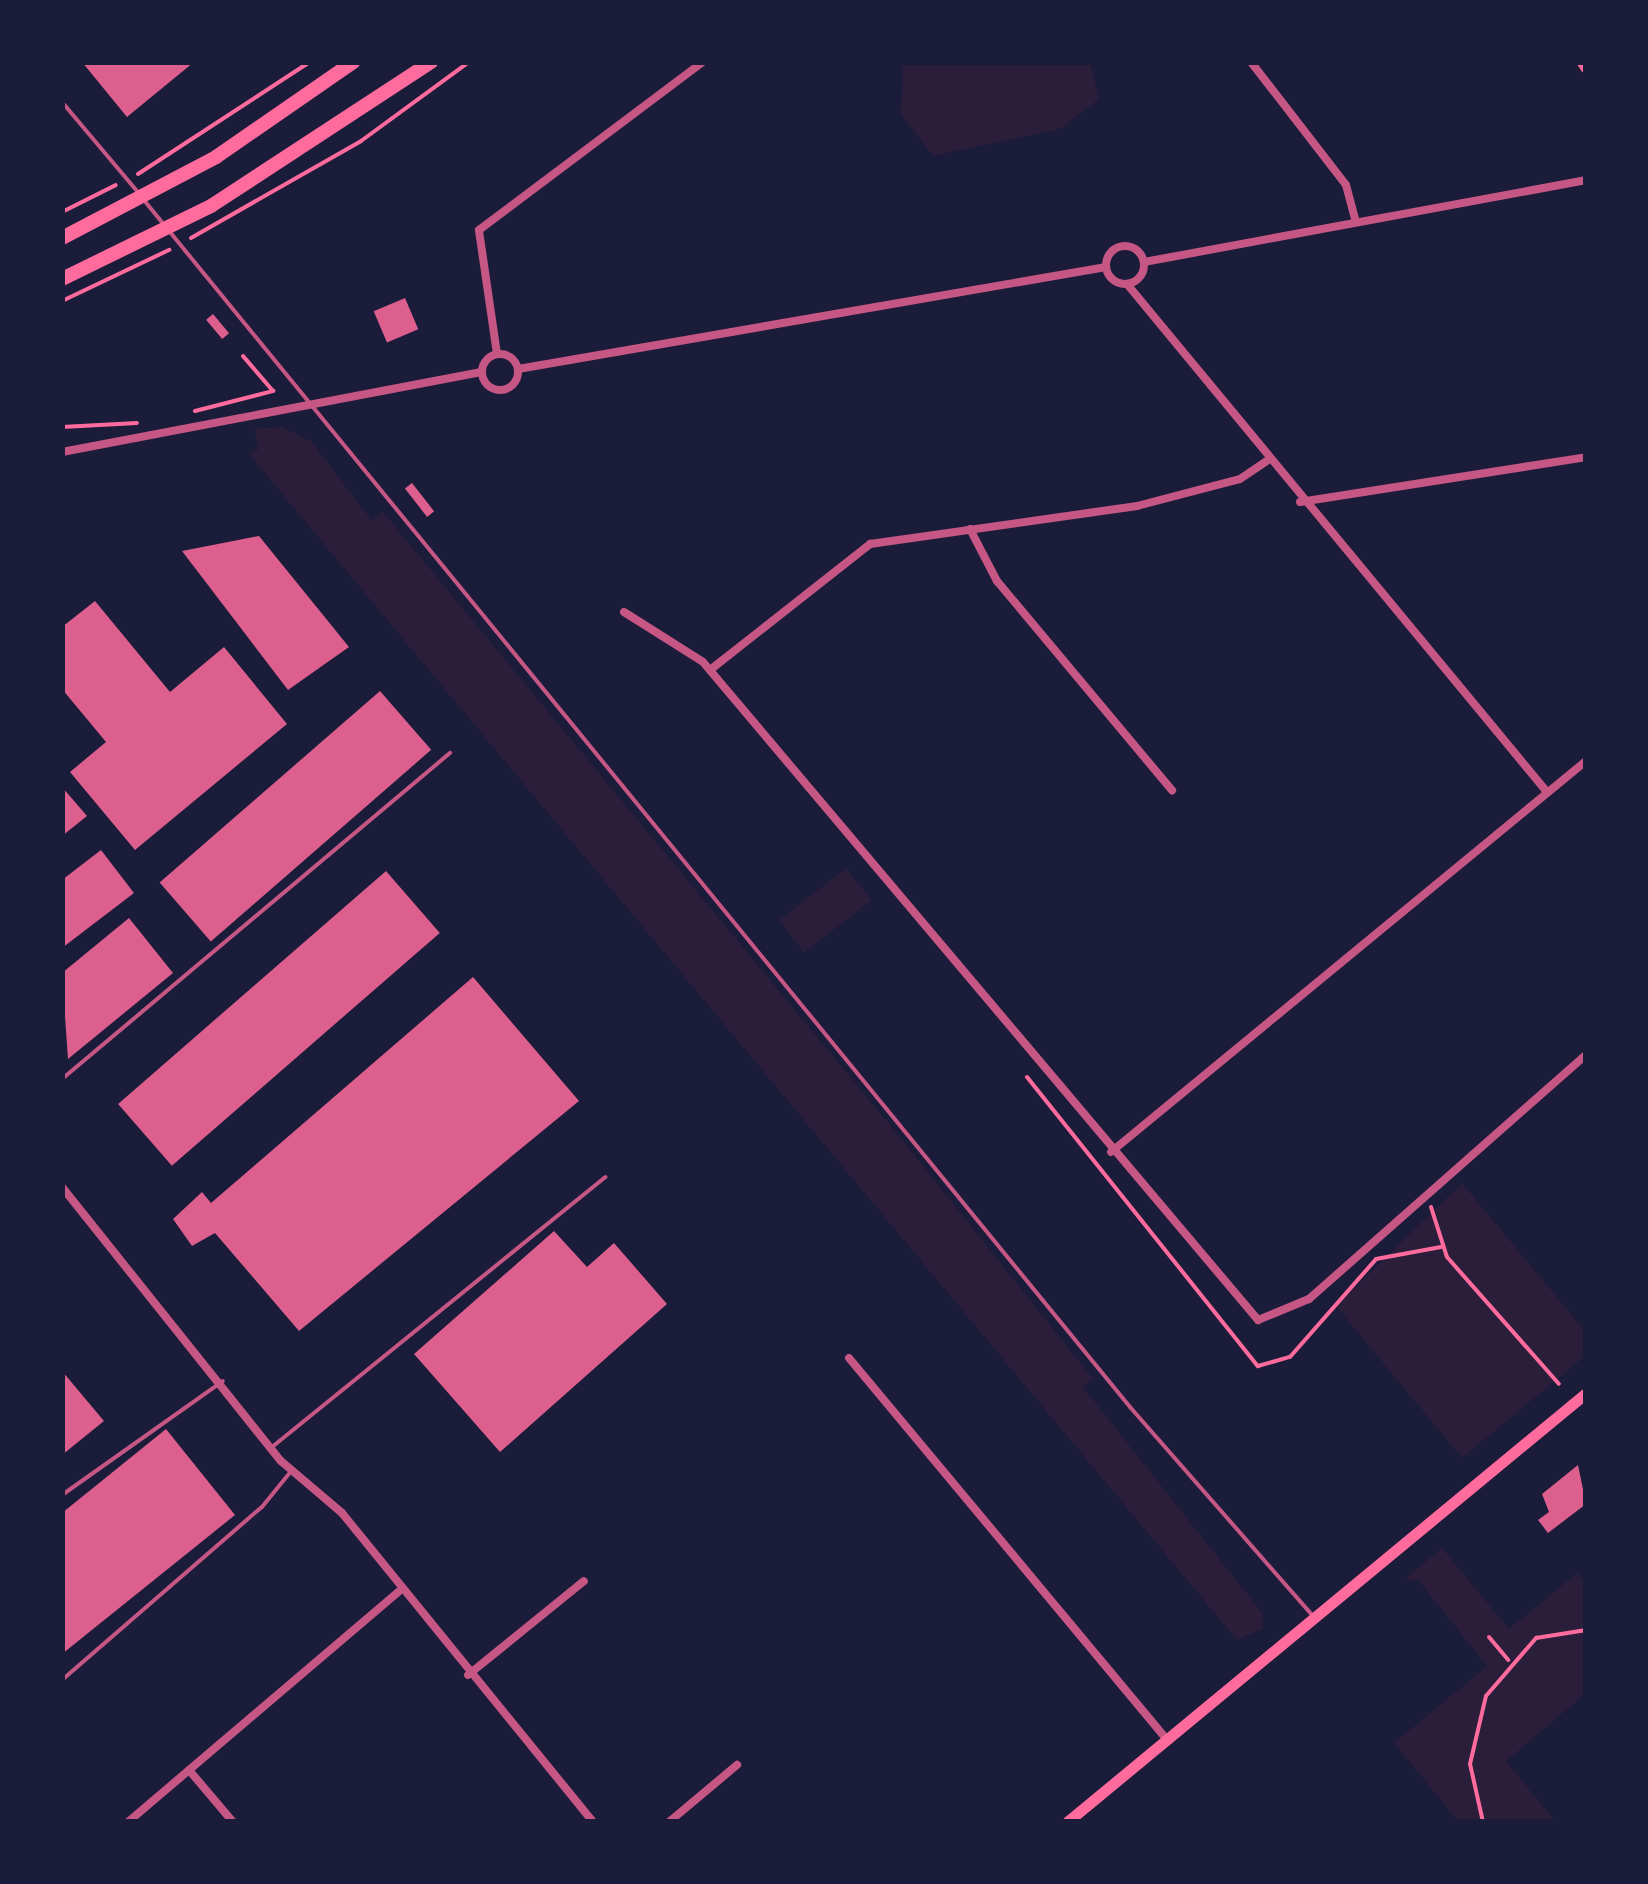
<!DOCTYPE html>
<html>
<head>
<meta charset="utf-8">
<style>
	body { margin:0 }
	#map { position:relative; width:1648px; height:1884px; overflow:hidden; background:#1b1b3a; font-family:"Public Sans",sans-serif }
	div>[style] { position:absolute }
	.green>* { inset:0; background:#2a1e3b; transform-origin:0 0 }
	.building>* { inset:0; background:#dd5f8e; transform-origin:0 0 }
	.path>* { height:4px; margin:-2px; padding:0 2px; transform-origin:2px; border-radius:2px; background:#ff6b9d }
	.service>* { height:4px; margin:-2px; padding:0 2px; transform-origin:2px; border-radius:2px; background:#c65784 }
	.minor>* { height:8px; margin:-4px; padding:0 4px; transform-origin:4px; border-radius:4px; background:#c65784 }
	.minor>.ring { margin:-4px; padding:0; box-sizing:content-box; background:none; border:8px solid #c65784; border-radius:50% }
	.secondary>* { height:11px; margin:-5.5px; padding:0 5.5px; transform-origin:5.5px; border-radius:5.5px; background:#ff6b9d }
	.trunk>* { height:14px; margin:-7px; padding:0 7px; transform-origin:7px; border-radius:7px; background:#ff6b9d }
	span { translate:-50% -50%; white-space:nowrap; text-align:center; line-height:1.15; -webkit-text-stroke:8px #1b1b3a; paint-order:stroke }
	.frame { position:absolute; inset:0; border:65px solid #1b1b3a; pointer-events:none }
</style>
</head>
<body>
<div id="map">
	<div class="green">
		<i style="clip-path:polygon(903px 63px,1090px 63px,1099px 99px,1060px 129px,933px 156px,901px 114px)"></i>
		<i style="clip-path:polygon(282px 427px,311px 441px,372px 521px,383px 512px,903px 1141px,1093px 1379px,1083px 1387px,1263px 1614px,1262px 1629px,1237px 1640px,249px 454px,258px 450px,255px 429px)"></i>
		<i style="left:846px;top:868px;width:41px;height:85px;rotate:52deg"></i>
		<i style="clip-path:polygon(1462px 1183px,1585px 1331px,1585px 1356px,1462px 1458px,1336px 1306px)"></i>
		<i style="clip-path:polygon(1442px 1548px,1509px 1629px,1577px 1573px,1585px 1582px,1585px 1694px,1506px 1761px,1555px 1821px,1458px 1821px,1394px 1743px,1487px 1666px,1419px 1581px,1404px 1580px)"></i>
	</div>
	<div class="building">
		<i style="clip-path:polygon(82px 62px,194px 62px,127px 117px)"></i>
		<i style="left:405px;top:298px;width:34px;height:34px;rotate:67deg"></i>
		<i style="left:213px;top:314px;width:25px;height:9px;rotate:50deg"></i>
		<i style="left:412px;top:483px;width:36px;height:9px;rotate:52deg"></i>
		<i style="clip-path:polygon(259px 536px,349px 647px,288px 690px,182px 551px)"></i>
		<i style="clip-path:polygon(95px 601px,170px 692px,224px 647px,287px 724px,135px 850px,70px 772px,106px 742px,62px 689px,62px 627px)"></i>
		<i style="left:380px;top:691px;width:78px;height:292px;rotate:49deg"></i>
		<i style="clip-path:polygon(62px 787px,87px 816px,62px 836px)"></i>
		<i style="clip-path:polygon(101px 850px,134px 893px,62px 948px,62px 880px)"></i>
		<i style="left:386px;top:871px;width:82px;height:355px;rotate:49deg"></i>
		<i style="clip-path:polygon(129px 918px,173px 973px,68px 1059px,62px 973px)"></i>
		<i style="clip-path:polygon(473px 977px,579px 1101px,299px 1331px,215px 1233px,192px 1246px,173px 1219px,202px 1192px,211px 1203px)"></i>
		<i style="clip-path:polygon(554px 1231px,587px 1267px,614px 1243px,667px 1304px,500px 1452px,414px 1354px)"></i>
		<i style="clip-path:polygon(62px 1371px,104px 1421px,62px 1455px)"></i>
		<i style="clip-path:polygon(166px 1429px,235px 1515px,62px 1654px,62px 1513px)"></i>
		<i style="clip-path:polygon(1578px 1465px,1586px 1504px,1548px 1533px,1538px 1520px,1549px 1512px,1542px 1494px)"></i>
	</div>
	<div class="path">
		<i style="left:138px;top:174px;width:205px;rotate:-33.1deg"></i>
		<i style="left:62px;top:212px;width:60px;rotate:-26.6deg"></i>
		<i style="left:191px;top:238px;width:196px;rotate:-29.7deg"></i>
		<i style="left:361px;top:141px;width:134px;rotate:-36.2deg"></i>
		<i style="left:62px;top:301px;width:119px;rotate:-25.5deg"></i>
		<i style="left:195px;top:411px;width:81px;rotate:-14.4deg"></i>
		<i style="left:273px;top:391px;width:46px;rotate:-130.6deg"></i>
		<i style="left:62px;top:427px;width:75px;rotate:-3.1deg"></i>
		<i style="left:1027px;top:1077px;width:370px;rotate:51.4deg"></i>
		<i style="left:1258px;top:1366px;width:33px;rotate:-16deg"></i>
		<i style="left:1290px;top:1357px;width:130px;rotate:-48.7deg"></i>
		<i style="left:1376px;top:1259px;width:66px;rotate:-10.5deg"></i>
		<i style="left:1431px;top:1207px;width:52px;rotate:72.3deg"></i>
		<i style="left:1447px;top:1257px;width:169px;rotate:48.6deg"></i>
		<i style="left:1489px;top:1637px;width:30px;rotate:50deg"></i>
		<i style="left:1483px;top:1822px;width:59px;rotate:-102.6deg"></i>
		<i style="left:1470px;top:1764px;width:70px;rotate:-76.8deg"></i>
		<i style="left:1486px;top:1696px;width:77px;rotate:-49.2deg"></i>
		<i style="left:1536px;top:1638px;width:51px;rotate:-9.1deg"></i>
	</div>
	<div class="service">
		<i style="left:62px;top:102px;width:116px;rotate:49.9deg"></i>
		<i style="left:143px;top:199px;width:1560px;rotate:50.75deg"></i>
		<i style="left:1130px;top:1407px;width:275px;rotate:48.8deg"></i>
		<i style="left:62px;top:1079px;width:507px;rotate:-40.04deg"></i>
		<i style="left:272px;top:1447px;width:429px;rotate:-39deg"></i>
		<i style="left:62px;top:1495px;width:197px;rotate:-35.3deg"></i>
		<i style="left:62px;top:1680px;width:264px;rotate:-40.9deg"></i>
		<i style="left:262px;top:1507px;width:48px;rotate:-51deg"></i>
	</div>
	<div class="minor">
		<i style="left:1251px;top:62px;width:155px;rotate:52.3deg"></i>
		<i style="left:1346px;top:185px;width:38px;rotate:75deg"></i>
		<i class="ring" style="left:1106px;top:246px;width:30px;height:30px"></i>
		<i style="left:1144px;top:262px;width:450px;rotate:-10.5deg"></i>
		<i style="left:1127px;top:284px;width:659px;rotate:50.42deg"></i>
		<i class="ring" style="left:482px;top:354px;width:28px;height:28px"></i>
		<i style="left:497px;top:354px;width:125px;rotate:-98.3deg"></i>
		<i style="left:479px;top:230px;width:280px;rotate:-36.9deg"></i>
		<i style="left:518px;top:369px;width:597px;rotate:-9.84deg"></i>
		<i style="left:62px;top:452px;width:427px;rotate:-10.8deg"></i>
		<i style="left:1300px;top:502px;width:290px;rotate:-8.9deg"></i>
		<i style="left:970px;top:529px;width:59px;rotate:62.6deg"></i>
		<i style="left:997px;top:581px;width:273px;rotate:50.1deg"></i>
		<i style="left:624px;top:612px;width:93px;rotate:32.3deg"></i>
		<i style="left:703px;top:662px;width:861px;rotate:49.85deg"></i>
		<i style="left:1258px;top:1320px;width:55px;rotate:-22.4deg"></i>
		<i style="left:1309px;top:1299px;width:369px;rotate:-41.4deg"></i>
		<i style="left:710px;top:670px;width:204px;rotate:-38.2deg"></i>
		<i style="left:870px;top:544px;width:270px;rotate:-8.1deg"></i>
		<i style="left:1137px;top:506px;width:106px;rotate:-14.7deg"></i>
		<i style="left:1240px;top:479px;width:32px;rotate:-34deg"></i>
		<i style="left:1111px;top:1152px;width:615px;rotate:-39.46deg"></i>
		<i style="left:62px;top:1187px;width:351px;rotate:51.4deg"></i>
		<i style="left:281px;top:1461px;width:80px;rotate:40.4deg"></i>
		<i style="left:342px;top:1513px;width:398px;rotate:50.9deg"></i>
		<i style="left:849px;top:1358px;width:496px;rotate:50.2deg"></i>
		<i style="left:468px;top:1675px;width:149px;rotate:-39deg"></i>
		<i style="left:189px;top:1770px;width:68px;rotate:49.8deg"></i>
		<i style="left:128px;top:1822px;width:356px;rotate:-40.4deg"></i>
		<i style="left:669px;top:1822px;width:89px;rotate:-40deg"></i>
	</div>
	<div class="secondary">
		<i style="left:1582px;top:62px;width:7px;rotate:56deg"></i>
		<i style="left:1067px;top:1822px;width:673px;rotate:-39.58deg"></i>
	</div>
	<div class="trunk">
		<i style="left:62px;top:238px;width:174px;rotate:-27.7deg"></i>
		<i style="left:216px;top:157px;width:167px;rotate:-34.7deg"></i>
		<i style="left:62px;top:279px;width:166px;rotate:-26.1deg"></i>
		<i style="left:211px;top:206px;width:263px;rotate:-33.2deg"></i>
	</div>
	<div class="frame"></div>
</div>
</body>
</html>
